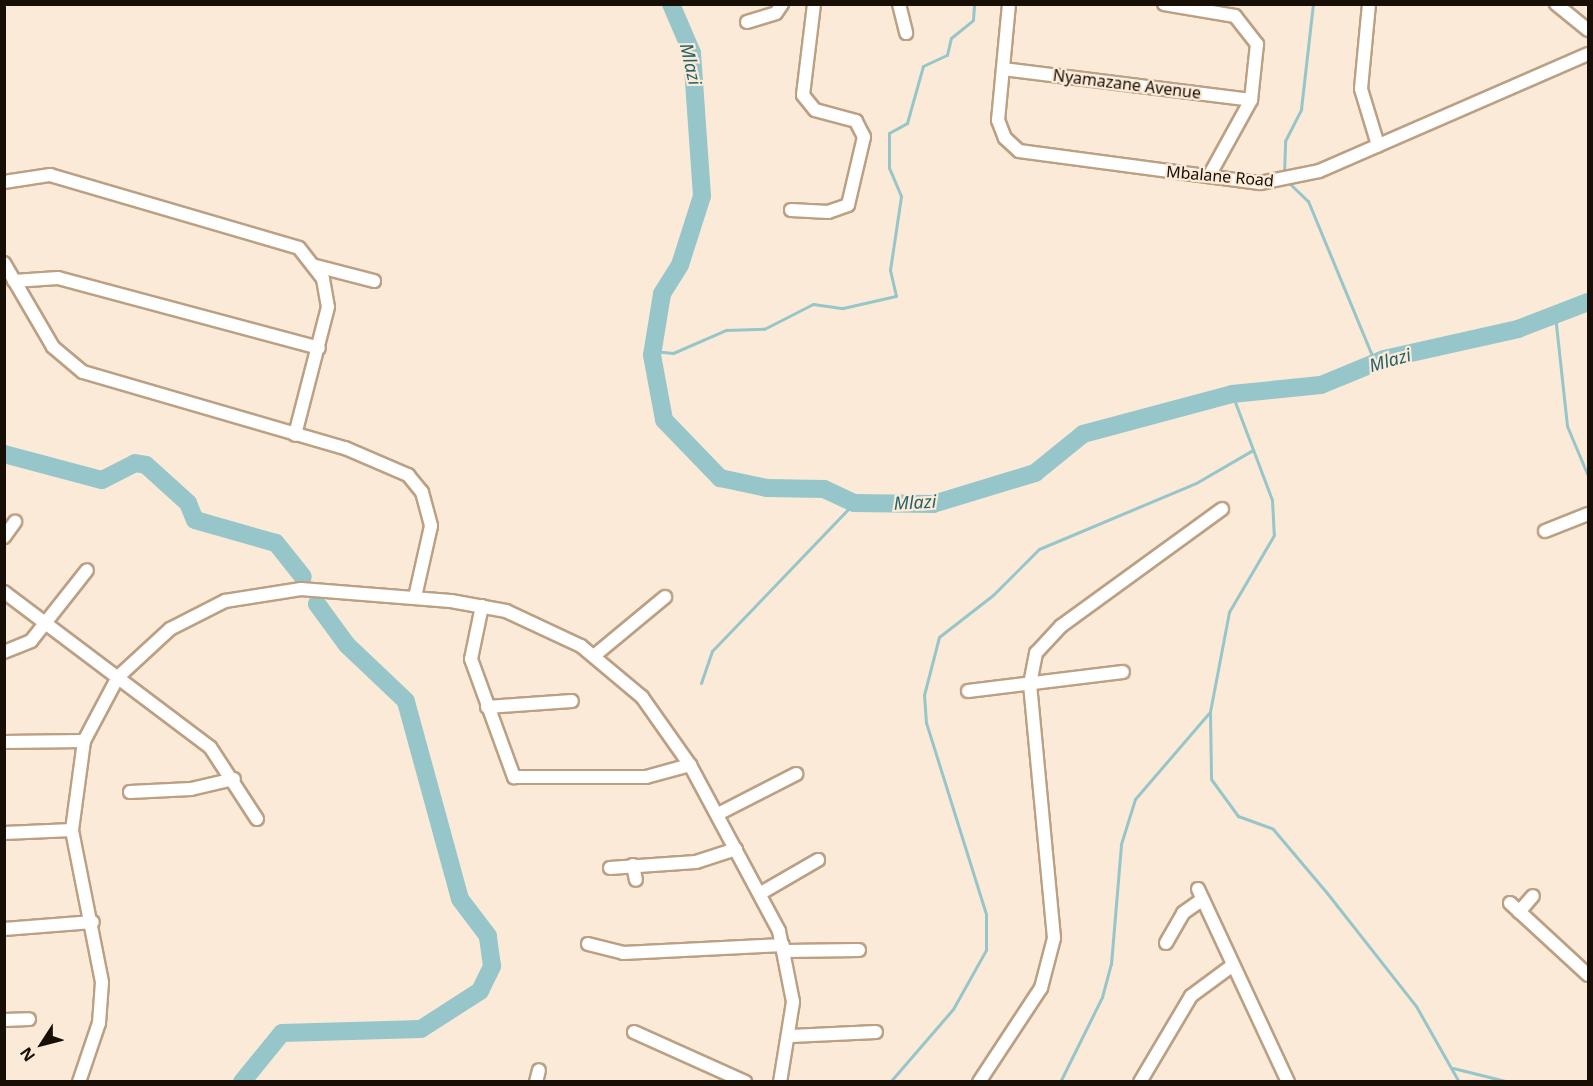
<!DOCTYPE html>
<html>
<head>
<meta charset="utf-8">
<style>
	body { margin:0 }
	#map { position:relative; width:1593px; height:1086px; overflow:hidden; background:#fbead8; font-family:"Noto Sans",sans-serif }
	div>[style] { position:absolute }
	.stream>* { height:3px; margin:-1.5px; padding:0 1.5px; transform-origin:1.5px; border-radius:1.5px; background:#96c6ca }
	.river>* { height:18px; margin:-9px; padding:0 9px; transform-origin:9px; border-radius:9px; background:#96c6ca }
	.roads { filter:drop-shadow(2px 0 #bba084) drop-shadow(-2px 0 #bba084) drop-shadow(0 2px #bba084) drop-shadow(0 -2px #bba084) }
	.minor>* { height:12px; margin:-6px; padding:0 6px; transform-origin:6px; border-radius:6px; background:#fff }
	span { translate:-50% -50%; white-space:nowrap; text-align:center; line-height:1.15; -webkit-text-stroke:4.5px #fbead8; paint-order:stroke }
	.street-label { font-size:16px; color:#170e05 }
	.water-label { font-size:18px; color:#226268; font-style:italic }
	.frame { position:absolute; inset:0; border:6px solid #170e05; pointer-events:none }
	.north { position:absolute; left:12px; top:1014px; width:60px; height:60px; -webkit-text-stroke:4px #fbead8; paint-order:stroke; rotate:234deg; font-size:16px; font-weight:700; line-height:24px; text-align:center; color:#170e05 }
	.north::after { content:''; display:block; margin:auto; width:21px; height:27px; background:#170e05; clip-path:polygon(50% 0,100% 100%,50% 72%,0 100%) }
</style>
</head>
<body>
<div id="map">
	<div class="stream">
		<i style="left:1284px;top:174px;width:33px;rotate:-88deg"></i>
		<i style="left:1285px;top:141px;width:36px;rotate:-63deg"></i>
		<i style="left:1301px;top:109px;width:106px;rotate:-83.5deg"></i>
		<i style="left:1288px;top:182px;width:28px;rotate:44deg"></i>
		<i style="left:1308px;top:201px;width:175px;rotate:67.5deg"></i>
		<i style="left:1555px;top:315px;width:112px;rotate:83.8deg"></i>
		<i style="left:1567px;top:426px;width:54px;rotate:67.2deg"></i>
		<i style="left:653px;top:351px;width:20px;rotate:6deg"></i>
		<i style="left:673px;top:353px;width:58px;rotate:-23.5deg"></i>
		<i style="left:726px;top:330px;width:38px;rotate:-2deg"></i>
		<i style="left:764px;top:329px;width:55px;rotate:-27deg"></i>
		<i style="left:813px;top:304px;width:30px;rotate:8deg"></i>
		<i style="left:843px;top:308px;width:54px;rotate:-12.8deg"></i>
		<i style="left:896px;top:296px;width:27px;rotate:-103deg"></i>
		<i style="left:890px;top:270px;width:75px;rotate:-81.5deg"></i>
		<i style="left:901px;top:196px;width:30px;rotate:-113deg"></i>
		<i style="left:889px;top:168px;width:35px;rotate:-90deg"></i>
		<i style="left:889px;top:133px;width:21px;rotate:-29deg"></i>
		<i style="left:907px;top:123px;width:59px;rotate:-74.3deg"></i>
		<i style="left:923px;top:66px;width:26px;rotate:-25deg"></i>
		<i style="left:947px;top:55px;width:17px;rotate:-77deg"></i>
		<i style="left:951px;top:38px;width:28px;rotate:-39deg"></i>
		<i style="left:973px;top:20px;width:16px;rotate:-86deg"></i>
		<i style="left:1232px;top:394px;width:113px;rotate:69.3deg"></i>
		<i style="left:1272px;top:500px;width:35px;rotate:87deg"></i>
		<i style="left:1274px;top:535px;width:89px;rotate:120.3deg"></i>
		<i style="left:1229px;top:612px;width:102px;rotate:100.8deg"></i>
		<i style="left:1210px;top:712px;width:67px;rotate:89.1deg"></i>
		<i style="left:1211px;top:779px;width:46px;rotate:53.9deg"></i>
		<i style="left:1238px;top:816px;width:37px;rotate:20deg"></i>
		<i style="left:1273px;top:829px;width:84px;rotate:49.8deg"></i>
		<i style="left:1327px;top:893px;width:144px;rotate:51.8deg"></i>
		<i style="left:1416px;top:1006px;width:87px;rotate:60.5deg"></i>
		<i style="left:701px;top:683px;width:34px;rotate:-71deg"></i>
		<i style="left:712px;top:651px;width:205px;rotate:-46.2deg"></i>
		<i style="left:1453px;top:1068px;width:58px;rotate:14deg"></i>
		<i style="left:890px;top:1082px;width:96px;rotate:-49.2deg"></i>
		<i style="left:953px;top:1009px;width:68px;rotate:-60.8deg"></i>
		<i style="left:986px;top:950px;width:36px;rotate:-90deg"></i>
		<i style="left:986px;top:914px;width:200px;rotate:-107.4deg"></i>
		<i style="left:926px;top:723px;width:28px;rotate:-94deg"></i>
		<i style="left:924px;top:695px;width:60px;rotate:-75.5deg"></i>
		<i style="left:939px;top:637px;width:68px;rotate:-37.9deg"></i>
		<i style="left:993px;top:595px;width:65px;rotate:-45deg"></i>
		<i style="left:1039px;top:549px;width:170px;rotate:-22.8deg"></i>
		<i style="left:1196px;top:483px;width:66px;rotate:-30.1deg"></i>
		<i style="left:1060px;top:1082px;width:95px;rotate:-63.7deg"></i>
		<i style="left:1102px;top:997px;width:34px;rotate:-75deg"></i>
		<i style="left:1111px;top:964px;width:120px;rotate:-85.2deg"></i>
		<i style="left:1121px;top:844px;width:47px;rotate:-72.7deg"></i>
		<i style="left:1135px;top:799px;width:113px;rotate:-49.3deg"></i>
	</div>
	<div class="river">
		<i style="left:671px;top:4px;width:53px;rotate:66.8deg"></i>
		<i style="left:692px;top:53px;width:143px;rotate:86deg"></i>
		<i style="left:702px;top:196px;width:72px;rotate:107.7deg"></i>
		<i style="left:680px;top:265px;width:34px;rotate:122deg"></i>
		<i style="left:662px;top:294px;width:62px;rotate:99.3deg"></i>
		<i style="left:652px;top:355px;width:66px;rotate:79.5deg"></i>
		<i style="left:664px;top:420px;width:81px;rotate:46deg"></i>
		<i style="left:720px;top:478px;width:48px;rotate:12deg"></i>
		<i style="left:767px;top:488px;width:57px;rotate:1deg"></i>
		<i style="left:824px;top:489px;width:33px;rotate:25deg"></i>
		<i style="left:854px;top:503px;width:79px;rotate:0.7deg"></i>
		<i style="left:933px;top:504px;width:107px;rotate:-16.9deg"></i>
		<i style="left:1035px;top:473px;width:62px;rotate:-39.1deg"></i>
		<i style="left:1083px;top:434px;width:154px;rotate:-15deg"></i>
		<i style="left:1232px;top:394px;width:89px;rotate:-5.8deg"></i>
		<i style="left:1321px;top:385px;width:68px;rotate:-22.4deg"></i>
		<i style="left:1384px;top:359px;width:137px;rotate:-12.6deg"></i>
		<i style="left:1518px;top:329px;width:75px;rotate:-21.1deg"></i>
		<i style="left:4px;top:454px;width:101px;rotate:14.9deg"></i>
		<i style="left:102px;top:480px;width:37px;rotate:-27deg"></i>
		<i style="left:135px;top:463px;width:11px;rotate:10deg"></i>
		<i style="left:146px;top:465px;width:57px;rotate:42.1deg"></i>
		<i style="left:188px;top:503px;width:18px;rotate:68deg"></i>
		<i style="left:195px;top:520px;width:84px;rotate:15.9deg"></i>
		<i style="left:276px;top:543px;width:43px;rotate:51.5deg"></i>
		<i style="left:242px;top:1082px;width:63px;rotate:-50.8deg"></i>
		<i style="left:282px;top:1033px;width:139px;rotate:-1.6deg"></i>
		<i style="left:421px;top:1029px;width:70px;rotate:-32.8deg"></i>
		<i style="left:480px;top:991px;width:28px;rotate:-64deg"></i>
		<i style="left:492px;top:966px;width:30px;rotate:-98deg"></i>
		<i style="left:488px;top:936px;width:46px;rotate:-127.1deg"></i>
		<i style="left:460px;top:899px;width:205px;rotate:-105.3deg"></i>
		<i style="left:406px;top:701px;width:81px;rotate:-136.5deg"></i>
		<i style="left:347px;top:645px;width:51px;rotate:-126.2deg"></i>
	</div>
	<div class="roads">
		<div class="minor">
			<i style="left:899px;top:4px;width:30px;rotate:76deg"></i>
			<i style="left:1009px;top:4px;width:117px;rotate:95.4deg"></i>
			<i style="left:998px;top:120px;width:19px;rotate:69deg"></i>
			<i style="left:1005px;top:138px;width:19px;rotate:43deg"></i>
			<i style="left:1019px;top:151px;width:243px;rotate:7.6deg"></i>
			<i style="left:1260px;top:183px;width:60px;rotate:-11.5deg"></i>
			<i style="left:1319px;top:171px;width:293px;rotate:-23.5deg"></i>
			<i style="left:1164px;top:4px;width:72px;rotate:9.6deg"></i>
			<i style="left:1235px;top:16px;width:36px;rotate:52deg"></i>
			<i style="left:1257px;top:44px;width:56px;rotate:96.1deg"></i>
			<i style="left:1251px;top:100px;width:87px;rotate:118.9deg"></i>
			<i style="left:1369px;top:4px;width:85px;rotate:95.4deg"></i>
			<i style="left:1361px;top:89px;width:59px;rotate:73.1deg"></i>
			<i style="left:1556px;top:4px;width:41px;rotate:39.1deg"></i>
			<i style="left:747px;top:22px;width:30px;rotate:-17deg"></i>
			<i style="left:776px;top:13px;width:11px;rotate:-56deg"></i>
			<i style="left:1003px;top:69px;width:250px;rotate:7.1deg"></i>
			<i style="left:4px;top:182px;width:47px;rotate:-8.7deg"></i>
			<i style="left:50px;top:175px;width:259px;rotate:16.3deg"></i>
			<i style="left:299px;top:248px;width:39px;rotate:52deg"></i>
			<i style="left:323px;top:279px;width:28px;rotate:80deg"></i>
			<i style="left:328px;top:307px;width:132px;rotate:104.5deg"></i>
			<i style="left:791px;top:210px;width:37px;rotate:3deg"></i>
			<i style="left:828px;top:212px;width:21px;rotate:-19deg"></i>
			<i style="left:848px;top:205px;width:70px;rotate:-76.8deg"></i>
			<i style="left:864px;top:137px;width:18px;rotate:-117deg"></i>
			<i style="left:856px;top:121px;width:42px;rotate:-165deg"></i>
			<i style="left:815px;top:110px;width:19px;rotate:-129deg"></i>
			<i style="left:803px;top:95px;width:92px;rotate:-83.1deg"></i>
			<i style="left:4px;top:263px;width:97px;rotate:59.7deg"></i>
			<i style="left:53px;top:347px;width:39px;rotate:40deg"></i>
			<i style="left:83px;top:372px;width:273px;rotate:16.2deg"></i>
			<i style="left:345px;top:448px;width:69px;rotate:23.2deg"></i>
			<i style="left:408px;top:475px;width:22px;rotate:51deg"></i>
			<i style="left:422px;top:492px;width:35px;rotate:75deg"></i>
			<i style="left:431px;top:526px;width:73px;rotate:102.7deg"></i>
			<i style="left:316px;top:266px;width:60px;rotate:14.5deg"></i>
			<i style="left:14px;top:281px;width:44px;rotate:-3.9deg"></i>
			<i style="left:58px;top:278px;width:270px;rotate:15deg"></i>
			<i style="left:1545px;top:531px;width:46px;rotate:-21.6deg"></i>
			<i style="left:4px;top:537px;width:19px;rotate:-54deg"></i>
			<i style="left:4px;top:592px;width:258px;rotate:37deg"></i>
			<i style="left:210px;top:747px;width:86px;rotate:56.9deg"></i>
			<i style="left:482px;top:606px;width:54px;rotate:101.7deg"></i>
			<i style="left:471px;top:659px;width:126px;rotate:70deg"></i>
			<i style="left:514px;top:777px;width:132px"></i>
			<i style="left:646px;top:777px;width:46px;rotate:-15.3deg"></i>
			<i style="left:4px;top:652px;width:29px;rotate:-22deg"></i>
			<i style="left:31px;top:641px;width:90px;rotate:-51.7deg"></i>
			<i style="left:595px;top:655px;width:91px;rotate:-39.6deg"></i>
			<i style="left:968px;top:691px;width:156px;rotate:-7deg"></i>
			<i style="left:487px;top:707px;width:85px;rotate:-4deg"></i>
			<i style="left:4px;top:742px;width:80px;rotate:-0.7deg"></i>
			<i style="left:130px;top:792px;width:61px;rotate:-2.8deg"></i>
			<i style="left:191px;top:789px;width:44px;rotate:-13.1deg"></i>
			<i style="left:718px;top:814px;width:88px;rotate:-27.1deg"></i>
			<i style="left:4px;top:833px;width:68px;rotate:-2.5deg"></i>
			<i style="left:633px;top:865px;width:15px;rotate:79deg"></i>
			<i style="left:610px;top:868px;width:86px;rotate:-4deg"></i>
			<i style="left:696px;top:862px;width:42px;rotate:-18deg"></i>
			<i style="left:1198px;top:889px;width:213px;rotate:65deg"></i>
			<i style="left:761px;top:893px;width:66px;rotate:-30.1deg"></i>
			<i style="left:1510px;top:903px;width:106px;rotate:42.7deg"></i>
			<i style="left:1519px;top:912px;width:21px;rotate:-49deg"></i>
			<i style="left:4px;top:929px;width:89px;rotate:-4.5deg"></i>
			<i style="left:1166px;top:943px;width:34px;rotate:-60deg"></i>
			<i style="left:1183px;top:913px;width:24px;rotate:-35deg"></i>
			<i style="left:588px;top:944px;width:36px;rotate:14deg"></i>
			<i style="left:623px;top:953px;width:160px;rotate:-2.9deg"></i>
			<i style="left:785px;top:951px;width:74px;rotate:-0.8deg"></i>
			<i style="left:4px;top:1020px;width:25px;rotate:-2deg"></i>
			<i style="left:634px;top:1032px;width:122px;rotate:24.2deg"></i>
			<i style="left:791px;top:1036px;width:85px;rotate:-2.7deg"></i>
			<i style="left:79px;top:1082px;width:62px;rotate:-71.3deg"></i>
			<i style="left:99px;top:1023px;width:41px;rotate:-85.8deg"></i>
			<i style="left:102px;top:982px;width:155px;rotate:-101.2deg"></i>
			<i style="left:72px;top:830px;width:90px;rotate:-82.3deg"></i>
			<i style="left:84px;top:741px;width:72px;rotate:-62deg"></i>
			<i style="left:118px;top:677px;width:71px;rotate:-42.7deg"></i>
			<i style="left:170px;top:629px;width:62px;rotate:-27deg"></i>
			<i style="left:225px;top:601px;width:77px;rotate:-9deg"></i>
			<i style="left:301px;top:589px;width:150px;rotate:4.6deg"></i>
			<i style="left:451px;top:601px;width:56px;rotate:10.3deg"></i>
			<i style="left:506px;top:611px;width:83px;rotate:25deg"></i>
			<i style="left:581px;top:646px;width:80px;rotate:39.9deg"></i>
			<i style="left:642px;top:697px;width:83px;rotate:54.8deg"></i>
			<i style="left:690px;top:765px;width:188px;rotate:61.8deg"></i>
			<i style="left:779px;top:931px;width:72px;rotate:78.8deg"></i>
			<i style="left:793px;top:1002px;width:81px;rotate:99.2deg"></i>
			<i style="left:536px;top:1082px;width:12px;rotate:-76deg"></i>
			<i style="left:979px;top:1082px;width:113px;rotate:-56.6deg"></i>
			<i style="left:1041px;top:988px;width:52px;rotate:-75.4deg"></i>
			<i style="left:1054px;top:938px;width:255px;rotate:-95.4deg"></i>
			<i style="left:1030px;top:684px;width:32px;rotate:-79deg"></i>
			<i style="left:1036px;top:653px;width:37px;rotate:-47deg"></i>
			<i style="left:1061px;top:626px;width:199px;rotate:-36deg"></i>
			<i style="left:1140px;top:1082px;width:100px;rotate:-59.3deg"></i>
			<i style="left:1191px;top:996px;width:52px;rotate:-36.4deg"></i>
		</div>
	</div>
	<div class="street-label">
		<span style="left:1127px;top:84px;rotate:7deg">Nyamazane Avenue</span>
		<span style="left:1220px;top:176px;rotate:5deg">Mbalane Road</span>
	</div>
	<div class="water-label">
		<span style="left:691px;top:64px;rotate:77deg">Mlazi</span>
		<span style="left:1390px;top:360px;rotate:-16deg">Mlazi</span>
		<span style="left:915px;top:502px;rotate:-3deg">Mlazi</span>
	</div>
	<div class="frame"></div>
	<div class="north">N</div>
</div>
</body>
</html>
